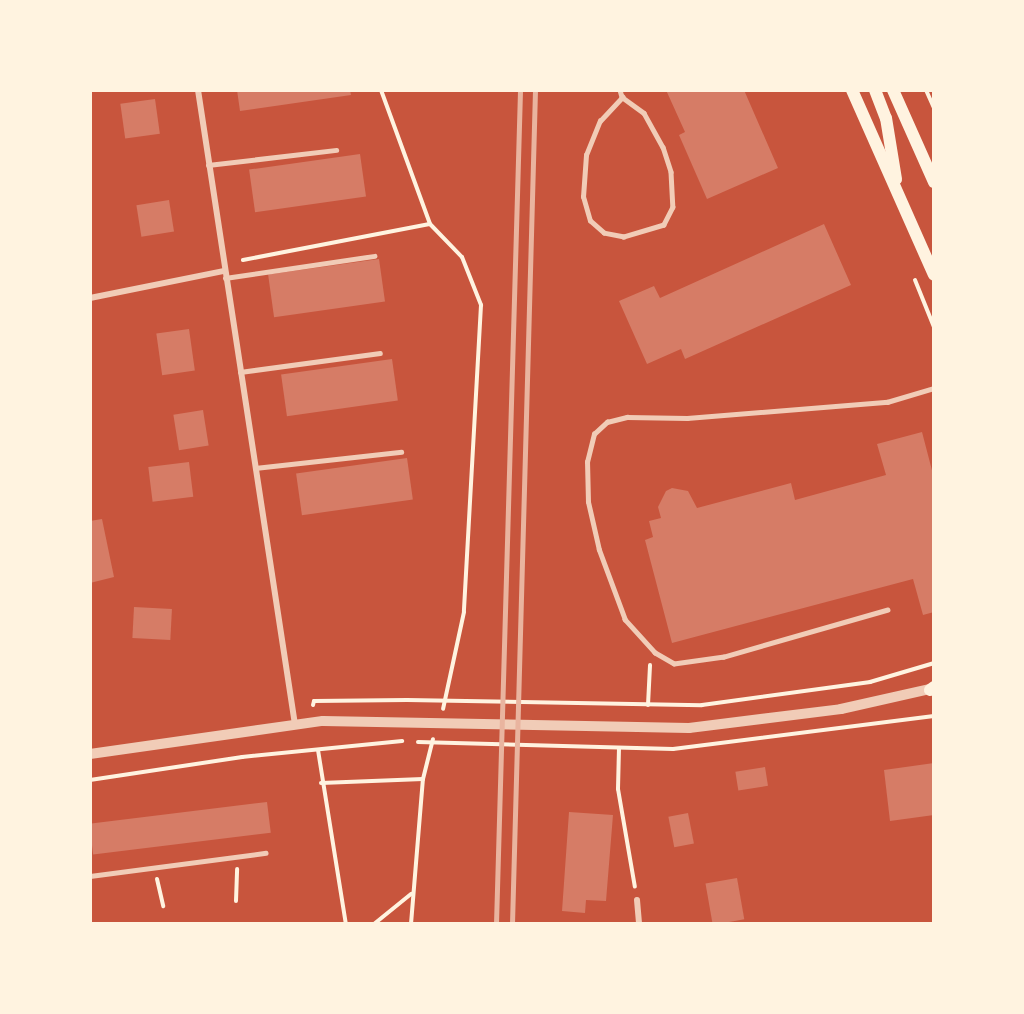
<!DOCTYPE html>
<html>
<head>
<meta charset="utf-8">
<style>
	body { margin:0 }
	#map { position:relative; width:1024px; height:1014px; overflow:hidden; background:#c8553d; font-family:"Noto Sans",sans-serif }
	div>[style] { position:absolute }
	.building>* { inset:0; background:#d67c66; transform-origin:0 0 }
	.path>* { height:4px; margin:-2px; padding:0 2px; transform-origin:2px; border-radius:2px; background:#fff3e0 }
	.service>* { height:4.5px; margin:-2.25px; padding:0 2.25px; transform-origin:2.25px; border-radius:2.25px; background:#f1ccb7 }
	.minor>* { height:6px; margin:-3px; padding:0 3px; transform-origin:3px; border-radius:3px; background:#f1ccb7 }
	.tertiary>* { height:10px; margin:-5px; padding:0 5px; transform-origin:5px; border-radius:5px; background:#f1ccb7 }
	.secondary>* { height:12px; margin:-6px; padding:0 6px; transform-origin:6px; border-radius:6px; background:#fff3e0 }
	.rail>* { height:4.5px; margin:-2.25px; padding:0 2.25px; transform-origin:2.25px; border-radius:2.25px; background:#e9b49f }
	span { translate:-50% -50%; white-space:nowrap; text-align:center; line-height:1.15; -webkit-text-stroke:4.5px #fff3e0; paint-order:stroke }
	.frame { position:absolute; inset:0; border:92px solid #fff3e0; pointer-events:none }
</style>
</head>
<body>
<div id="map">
	<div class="building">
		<i style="clip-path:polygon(237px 90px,350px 90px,351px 95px,240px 111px)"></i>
		<i style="clip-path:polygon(666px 90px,744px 90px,778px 168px,707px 199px,679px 135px,685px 132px)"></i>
		<i style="left:155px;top:99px;width:35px;height:35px;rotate:82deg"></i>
		<i style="left:360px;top:154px;width:43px;height:112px;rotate:82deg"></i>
		<i style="left:169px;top:200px;width:32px;height:33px;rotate:81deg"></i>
		<i style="clip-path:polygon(824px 224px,851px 285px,685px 359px,681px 349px,647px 364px,619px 301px,654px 286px,660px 298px)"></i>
		<i style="left:379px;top:259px;width:43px;height:112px;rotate:82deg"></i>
		<i style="left:189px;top:329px;width:42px;height:33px;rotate:82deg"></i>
		<i style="left:392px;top:359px;width:42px;height:112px;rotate:82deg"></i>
		<i style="left:203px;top:410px;width:36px;height:30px;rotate:81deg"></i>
		<i style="clip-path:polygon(922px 432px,934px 478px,934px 612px,923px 615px,913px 579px,672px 643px,645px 540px,653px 537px,649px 521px,661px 518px,658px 507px,666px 491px,672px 488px,688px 491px,697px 508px,791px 483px,795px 500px,886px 475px,877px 444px)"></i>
		<i style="left:407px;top:458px;width:42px;height:112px;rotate:82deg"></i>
		<i style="left:189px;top:462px;width:35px;height:41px;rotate:83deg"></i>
		<i style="clip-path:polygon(102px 519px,114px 577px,90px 583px,90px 521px)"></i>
		<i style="left:134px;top:607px;width:38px;height:31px;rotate:3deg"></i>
		<i style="clip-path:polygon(934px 763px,934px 815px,890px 821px,884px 770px)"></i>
		<i style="left:765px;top:767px;width:19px;height:30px;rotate:81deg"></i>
		<i style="left:267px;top:802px;width:31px;height:179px;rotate:83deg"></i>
		<i style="clip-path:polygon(569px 812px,613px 815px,606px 901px,586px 900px,585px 913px,562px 911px)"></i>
		<i style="left:688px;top:813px;width:31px;height:20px;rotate:79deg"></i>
		<i style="left:737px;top:878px;width:42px;height:32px;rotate:80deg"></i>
	</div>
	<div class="path">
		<i style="left:381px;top:90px;width:143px;rotate:69.9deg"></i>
		<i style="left:430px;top:224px;width:46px;rotate:45.9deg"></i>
		<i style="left:462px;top:257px;width:52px;rotate:68.4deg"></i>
		<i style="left:481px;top:305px;width:307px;rotate:93.2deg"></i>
		<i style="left:464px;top:612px;width:99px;rotate:102.2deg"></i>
		<i style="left:926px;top:90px;width:20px;rotate:66deg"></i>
		<i style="left:243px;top:260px;width:190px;rotate:-10.9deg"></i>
		<i style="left:915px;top:280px;width:51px;rotate:68deg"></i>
		<i style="left:313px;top:705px;width:4px;rotate:-76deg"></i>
		<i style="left:314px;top:701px;width:93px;rotate:-0.6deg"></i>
		<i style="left:407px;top:700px;width:295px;rotate:1deg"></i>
		<i style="left:702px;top:705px;width:170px;rotate:-7.8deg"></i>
		<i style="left:870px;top:682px;width:67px;rotate:-16.5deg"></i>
		<i style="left:648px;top:705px;width:40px;rotate:-87.1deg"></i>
		<i style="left:418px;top:742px;width:255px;rotate:1.6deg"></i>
		<i style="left:673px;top:749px;width:263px;rotate:-7.2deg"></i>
		<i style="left:619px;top:748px;width:41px;rotate:91.4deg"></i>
		<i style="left:618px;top:789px;width:99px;rotate:80.2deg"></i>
		<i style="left:318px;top:750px;width:176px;rotate:80.9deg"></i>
		<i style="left:90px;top:780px;width:154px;rotate:-8.6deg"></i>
		<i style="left:242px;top:757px;width:161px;rotate:-5.7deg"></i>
		<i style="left:321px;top:783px;width:102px;rotate:-2.2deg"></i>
		<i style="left:157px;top:879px;width:28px;rotate:77deg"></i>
		<i style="left:236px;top:901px;width:32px;rotate:-88deg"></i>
		<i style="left:374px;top:924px;width:48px;rotate:-39deg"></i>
		<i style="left:411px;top:924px;width:145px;rotate:-85.3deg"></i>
		<i style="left:423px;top:779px;width:41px;rotate:-76deg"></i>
	</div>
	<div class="service">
		<i style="left:620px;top:90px;width:7px;rotate:74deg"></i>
		<i style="left:622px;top:97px;width:27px;rotate:36deg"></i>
		<i style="left:644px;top:113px;width:39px;rotate:61deg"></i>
		<i style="left:663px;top:147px;width:26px;rotate:72deg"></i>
		<i style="left:671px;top:172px;width:35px;rotate:87deg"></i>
		<i style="left:673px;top:207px;width:20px;rotate:117deg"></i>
		<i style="left:664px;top:225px;width:42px;rotate:163.3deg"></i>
		<i style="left:624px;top:237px;width:20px;rotate:-169deg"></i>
		<i style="left:604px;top:233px;width:18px;rotate:-139deg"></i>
		<i style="left:590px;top:221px;width:25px;rotate:-106deg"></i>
		<i style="left:583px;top:197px;width:42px;rotate:-85.9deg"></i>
		<i style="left:586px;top:155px;width:37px;rotate:-68deg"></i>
		<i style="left:600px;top:121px;width:33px;rotate:-47deg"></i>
		<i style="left:208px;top:165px;width:129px;rotate:-6.7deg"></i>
		<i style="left:225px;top:278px;width:151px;rotate:-8.4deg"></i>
		<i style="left:240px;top:372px;width:141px;rotate:-7.7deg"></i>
		<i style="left:255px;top:468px;width:147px;rotate:-6.3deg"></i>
		<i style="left:888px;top:610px;width:171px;rotate:164deg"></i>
		<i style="left:724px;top:657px;width:50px;rotate:172deg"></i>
		<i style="left:674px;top:664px;width:22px;rotate:-150deg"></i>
		<i style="left:655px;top:653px;width:45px;rotate:-132.3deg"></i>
		<i style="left:625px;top:620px;width:75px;rotate:-110.4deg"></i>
		<i style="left:599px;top:550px;width:49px;rotate:-102.9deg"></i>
		<i style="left:588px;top:502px;width:40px;rotate:-91.4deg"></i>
		<i style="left:587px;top:462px;width:29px;rotate:-76deg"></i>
		<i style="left:594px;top:434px;width:18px;rotate:-43deg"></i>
		<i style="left:607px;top:422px;width:21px;rotate:-14deg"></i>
		<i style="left:627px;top:417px;width:60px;rotate:1deg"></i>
		<i style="left:687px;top:418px;width:201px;rotate:-4.6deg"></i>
		<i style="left:887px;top:402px;width:49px;rotate:-16.6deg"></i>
		<i style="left:90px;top:876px;width:177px;rotate:-7.5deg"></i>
	</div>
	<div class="minor">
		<i style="left:198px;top:90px;width:642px;rotate:81.31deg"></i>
		<i style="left:90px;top:298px;width:137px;rotate:-11.4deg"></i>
		<i style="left:637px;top:900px;width:24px;rotate:85deg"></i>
	</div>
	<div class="tertiary">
		<i style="left:90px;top:754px;width:235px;rotate:-8.1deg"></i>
		<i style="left:323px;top:721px;width:366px;rotate:1.1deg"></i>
		<i style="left:689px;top:728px;width:153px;rotate:-7.1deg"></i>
		<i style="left:841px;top:709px;width:95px;rotate:-12.7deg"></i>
	</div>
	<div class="secondary">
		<i style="left:852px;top:90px;width:202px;rotate:66.1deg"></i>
		<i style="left:875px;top:90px;width:30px;rotate:69deg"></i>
		<i style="left:886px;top:118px;width:62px;rotate:80.7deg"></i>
		<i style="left:893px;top:90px;width:101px;rotate:66deg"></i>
		<i style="left:930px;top:690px;width:5px;rotate:-37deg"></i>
	</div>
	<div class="rail">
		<i style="left:496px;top:924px;width:834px;rotate:-88.35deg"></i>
		<i style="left:512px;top:924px;width:834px;rotate:-88.42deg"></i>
	</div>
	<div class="frame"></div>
</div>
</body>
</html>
